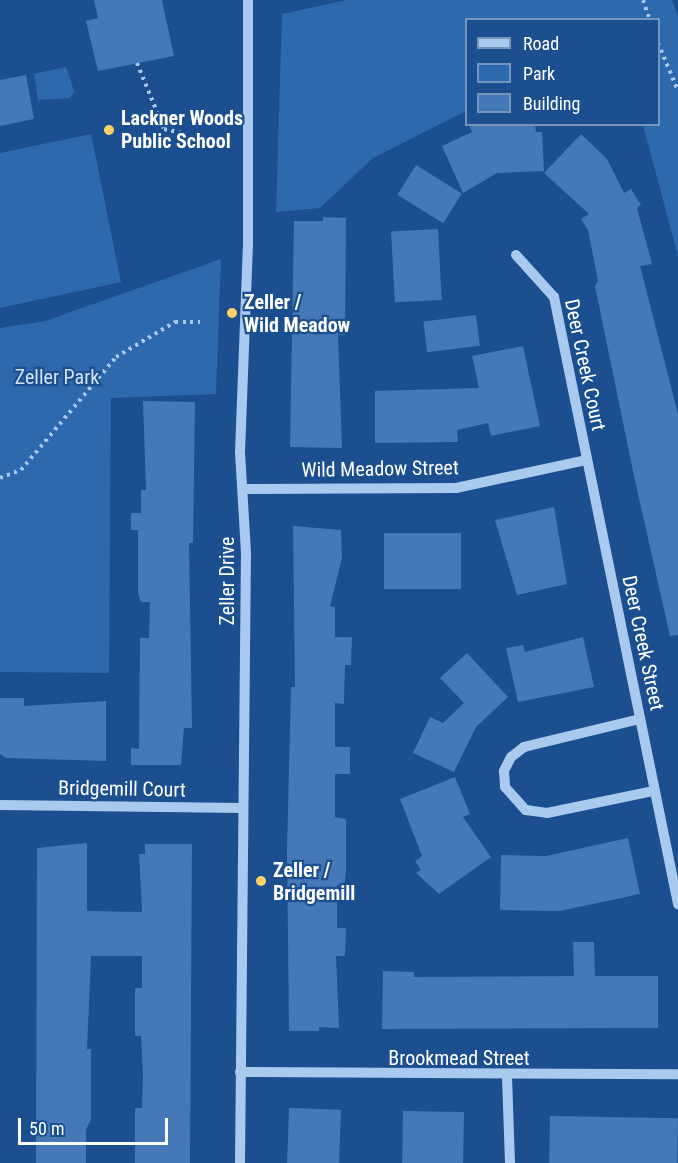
<!DOCTYPE html>
<html>
<head>
<meta charset="utf-8">
<style>
	body { margin:0 }
	#map { position:relative; width:678px; height:1163px; overflow:hidden; background:#1b4f8f; font-family:"Roboto Condensed",sans-serif }
	div>[style] { position:absolute }
	.green>* { inset:0; background:#2e69ad }
	.building>* { inset:0; background:#4478b7; transform-origin:0 0 }
	.path>* { height:4px; margin-top:-2px; transform-origin:0; background:repeating-linear-gradient(90deg,#a9c9ee 0 3px,transparent 0 7.5px) }
	.minor>* { height:10px; margin:-5px; padding:0 5px; transform-origin:5px; border-radius:5px; background:#a9c9ee }
	.dots>* { width:16px; height:16px; translate:-50% -50%; box-sizing:border-box; border:3px solid #1b4f8f; border-radius:50% }
	span { translate:-50% -50%; white-space:nowrap; text-align:center; line-height:1.15; -webkit-text-stroke:4.5px #1b4f8f; paint-order:stroke }
	.poi-label { font-size:20px; color:#fff; font-weight:700 }
	.left { translate:0 -50%; text-align:left }
	.street-label { font-size:20px; color:#fff }
	.park-label { font-size:20px; color:#cfe3fa }
	.legend { position:absolute; left:465px; top:18px; width:195px; height:108px; box-sizing:border-box; background:#1b4f8f; border:2px solid #7695bc; margin:0; padding:8px 10px; list-style:none; font-size:18px; color:#fff }
	.legend li { display:flex; align-items:center; gap:12px; height:30px }
	.legend b { width:30px; border:2px solid #7695bc }
	.scale { position:absolute; left:18px; top:1118px; width:150px; height:27px; box-sizing:border-box; border:3px solid #fff; border-top:0; padding-left:8px; font-size:18px; line-height:21px; white-space:nowrap; color:#fff; -webkit-text-stroke:4px #1b4f8f; paint-order:stroke }
</style>
</head>
<body>
<div id="map">
	<div class="green">
		<i style="clip-path:polygon(347px 0,672px 0,678px 16px,678px 256px,643px 125px,658px 124px,658px 20px,466px 20px,466px 111px,373px 158px,320px 208px,276px 212px,282px 14px)"></i>
		<i style="clip-path:polygon(66px 67px,74px 91px,70px 98px,38px 100px,34px 74px)"></i>
		<i style="clip-path:polygon(91px 134px,121px 282px,0 308px,0 153px)"></i>
		<i style="clip-path:polygon(221px 259px,216px 394px,111px 398px,109px 673px,0 672px,0 328px,45px 321px)"></i>
	</div>
	<div class="building">
		<i style="clip-path:polygon(94px 0,162px 0,174px 56px,98px 71px,86px 21px,98px 18px)"></i>
		<i style="clip-path:polygon(26px 75px,34px 119px,0 126px,0 80px)"></i>
		<i style="clip-path:polygon(469px 124px,535px 124px,536px 132px,542px 132px,544px 171px,497px 173px,463px 193px,442px 146px,472px 132px)"></i>
		<i style="clip-path:polygon(581px 134px,607px 159px,624px 193px,631px 189px,641px 205px,637px 208px,652px 264px,640px 266px,678px 414px,678px 635px,670px 636px,634px 476px,595px 286px,598px 281px,588px 230px,581px 219px,589px 214px,544px 173px)"></i>
		<i style="left:416px;top:165px;width:54px;height:35px;rotate:32deg"></i>
		<i style="clip-path:polygon(323px 217px,346px 218px,345px 335px,338px 335px,342px 448px,290px 447px,294px 221px,323px 221px)"></i>
		<i style="left:438px;top:229px;width:71px;height:47px;rotate:87deg"></i>
		<i style="left:476px;top:315px;width:31px;height:53px;rotate:83deg"></i>
		<i style="clip-path:polygon(523px 346px,540px 426px,491px 436px,488px 423px,457px 430px,458px 442px,375px 443px,375px 391px,479px 388px,472px 356px)"></i>
		<i style="clip-path:polygon(143px 401px,195px 402px,193px 543px,189px 543px,192px 728px,184px 728px,181px 765px,131px 765px,131px 748px,139px 749px,140px 638px,149px 638px,150px 602px,141px 602px,138px 593px,138px 530px,131px 530px,131px 513px,141px 513px,141px 490px,146px 490px)"></i>
		<i style="clip-path:polygon(554px 507px,567px 584px,517px 595px,495px 520px)"></i>
		<i style="clip-path:polygon(293px 526px,341px 530px,342px 558px,330px 606px,335px 607px,335px 637px,352px 637px,351px 665px,345px 665px,344px 704px,335px 703px,335px 747px,350px 747px,350px 774px,335px 774px,335px 817px,346px 819px,346px 872px,344px 886px,337px 885px,337px 928px,346px 928px,345px 956px,336px 956px,339px 1028px,319px 1027px,319px 1031px,289px 1031px,287px 849px,291px 687px,295px 687px)"></i>
		<i style="left:384px;top:533px;width:77px;height:56px"></i>
		<i style="clip-path:polygon(583px 637px,594px 687px,518px 702px,506px 648px,523px 645px,525px 652px)"></i>
		<i style="clip-path:polygon(467px 653px,508px 697px,476px 727px,454px 772px,413px 753px,430px 717px,443px 723px,464px 703px,440px 678px)"></i>
		<i style="clip-path:polygon(0 698px,24px 698px,24px 706px,106px 701px,106px 761px,6px 758px,0 754px)"></i>
		<i style="clip-path:polygon(455px 777px,470px 814px,463px 817px,491px 857px,439px 894px,416px 873px,421px 870px,415px 861px,422px 856px,400px 799px)"></i>
		<i style="clip-path:polygon(628px 838px,640px 894px,560px 911px,500px 910px,501px 855px,546px 856px)"></i>
		<i style="clip-path:polygon(87px 843px,87px 911px,142px 912px,139px 854px,145px 854px,145px 844px,192px 844px,190px 1163px,135px 1163px,135px 1108px,142px 1108px,143px 1076px,141px 1036px,135px 1036px,135px 988px,142px 988px,142px 956px,91px 956px,87px 1049px,91px 1049px,91px 1119px,86px 1130px,86px 1163px,36px 1163px,37px 848px)"></i>
		<i style="clip-path:polygon(573px 942px,594px 942px,595px 976px,658px 976px,658px 1028px,382px 1029px,383px 971px,414px 972px,414px 977px,574px 976px)"></i>
		<i style="left:289px;top:1108px;width:52px;height:55px;rotate:2deg"></i>
		<i style="left:403px;top:1111px;width:61px;height:52px;rotate:1deg"></i>
		<i style="left:550px;top:1116px;width:128px;height:47px;rotate:1deg"></i>
	</div>
	<div class="path">
		<i style="left:643px;top:0;width:21px;rotate:71deg"></i>
		<i style="left:658px;top:43px;width:52px;rotate:67.4deg"></i>
		<i style="left:137px;top:63px;width:71px;rotate:67.8deg"></i>
		<i style="left:164px;top:129px;width:18px;rotate:13deg"></i>
		<i style="left:0;top:478px;width:22px;rotate:-21deg"></i>
		<i style="left:21px;top:470px;width:148px;rotate:-49.9deg"></i>
		<i style="left:116px;top:357px;width:69px;rotate:-30.7deg"></i>
		<i style="left:175px;top:322px;width:25px"></i>
	</div>
	<div class="minor">
		<i style="left:516px;top:255px;width:57px;rotate:47.9deg"></i>
		<i style="left:554px;top:297px;width:620px;rotate:78.45deg"></i>
		<i style="left:243px;top:489px;width:213px;rotate:-0.3deg"></i>
		<i style="left:456px;top:488px;width:134px;rotate:-12.1deg"></i>
		<i style="left:640px;top:719px;width:119px;rotate:166.4deg"></i>
		<i style="left:524px;top:747px;width:16px;rotate:142deg"></i>
		<i style="left:511px;top:757px;width:16px;rotate:117deg"></i>
		<i style="left:504px;top:771px;width:16px;rotate:86deg"></i>
		<i style="left:505px;top:787px;width:31px;rotate:48deg"></i>
		<i style="left:526px;top:810px;width:21px;rotate:8deg"></i>
		<i style="left:547px;top:813px;width:108px;rotate:-11.7deg"></i>
		<i style="left:0;top:805px;width:243px;rotate:0.7deg"></i>
		<i style="left:240px;top:1072px;width:438px;rotate:0.3deg"></i>
		<i style="left:507px;top:1077px;width:86px;rotate:88deg"></i>
		<i style="left:240px;top:1163px;width:610px;rotate:-89.44deg"></i>
		<i style="left:246px;top:553px;width:101px;rotate:-93.4deg"></i>
		<i style="left:240px;top:452px;width:207px;rotate:-87.8deg"></i>
		<i style="left:248px;top:245px;width:245px;rotate:-90deg"></i>
	</div>
	<div class="dots">
		<i style="left:109px;top:130px;background:#ffd166"></i>
		<i style="left:232px;top:313px;background:#ffd166"></i>
		<i style="left:261px;top:881px;background:#ffd166"></i>
	</div>
	<div class="poi-label">
		<span class="left" style="left:121px;top:130px">Lackner Woods<br>Public School</span>
		<span class="left" style="left:244px;top:314px">Zeller /<br>Wild Meadow</span>
		<span class="left" style="left:273px;top:882px">Zeller /<br>Bridgemill</span>
	</div>
	<div class="street-label">
		<span style="left:585px;top:365px;rotate:78deg">Deer Creek Court</span>
		<span style="left:380px;top:469px;rotate:-1deg">Wild Meadow Street</span>
		<span style="left:227px;top:581px;rotate:-90deg">Zeller Drive</span>
		<span style="left:643px;top:643px;rotate:78deg">Deer Creek Street</span>
		<span style="left:122px;top:789px;rotate:1deg">Bridgemill Court</span>
		<span style="left:459px;top:1058px">Brookmead Street</span>
	</div>
	<div class="park-label">
		<span style="left:57px;top:377px">Zeller Park</span>
	</div>
	<ul class="legend">
	<li><b style="height:8px;background:#a9c9ee"></b>Road</li>
	<li><b style="height:16px;background:#2e69ad"></b>Park</li>
	<li><b style="height:16px;background:#4478b7"></b>Building</li>
	</ul>
	<div class="scale">50 m</div>
</div>
</body>
</html>
